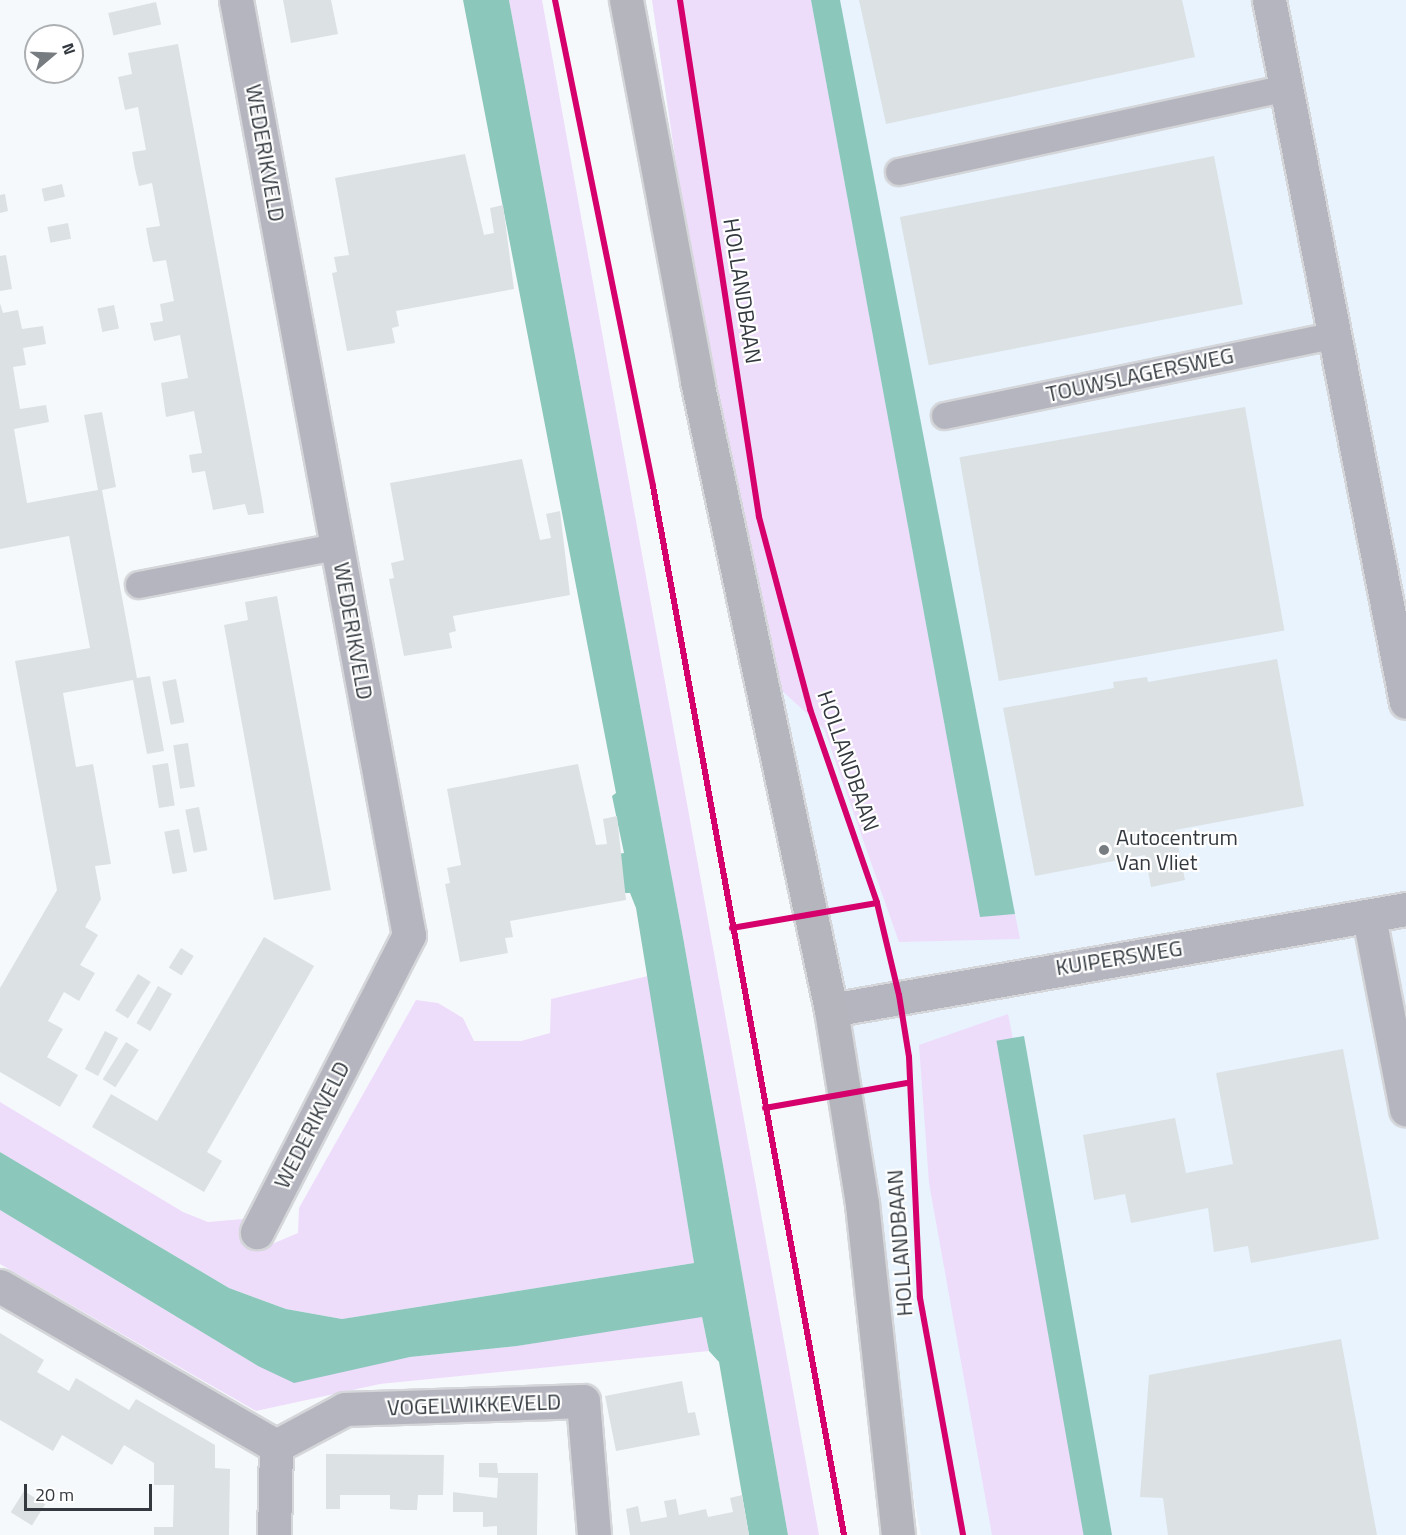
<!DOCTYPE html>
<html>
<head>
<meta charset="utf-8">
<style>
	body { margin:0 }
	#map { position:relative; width:1406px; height:1535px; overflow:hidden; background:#f6f9fc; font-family:"Titillium Web",sans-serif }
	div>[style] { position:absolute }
	.built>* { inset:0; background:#e8f3fe }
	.green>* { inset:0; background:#eedcfb }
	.water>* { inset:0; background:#8cc7bc; transform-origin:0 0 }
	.building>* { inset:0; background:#dce1e4; transform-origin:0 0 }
	.roads { filter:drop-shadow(2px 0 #d4d6d9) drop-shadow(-2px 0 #d4d6d9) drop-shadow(0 2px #d4d6d9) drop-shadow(0 -2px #d4d6d9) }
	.lane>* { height:26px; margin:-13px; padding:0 13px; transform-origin:13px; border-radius:13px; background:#b4b5be }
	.street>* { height:33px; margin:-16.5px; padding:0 16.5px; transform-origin:16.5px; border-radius:16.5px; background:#b4b5be }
	.secondary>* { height:33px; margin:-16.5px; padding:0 16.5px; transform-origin:16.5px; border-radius:16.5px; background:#b4b5bd }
	.cycleway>* { height:6px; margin:-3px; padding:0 3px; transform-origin:3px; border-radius:3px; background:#d6006c }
	.dots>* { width:16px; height:16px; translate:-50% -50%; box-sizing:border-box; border:3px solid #fff; border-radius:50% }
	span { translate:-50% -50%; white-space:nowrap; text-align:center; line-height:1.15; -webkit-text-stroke:4.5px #fff; paint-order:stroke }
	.street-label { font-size:22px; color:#33393f }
	.poi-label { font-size:22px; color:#33393f }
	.left { translate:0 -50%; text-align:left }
	.north { position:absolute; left:24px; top:24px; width:60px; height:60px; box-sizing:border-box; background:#fff; border:2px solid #adb0b2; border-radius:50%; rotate:71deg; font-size:16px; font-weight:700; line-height:24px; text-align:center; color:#33393f }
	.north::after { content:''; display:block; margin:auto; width:21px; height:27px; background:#777c81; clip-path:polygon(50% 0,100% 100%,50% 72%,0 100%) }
	.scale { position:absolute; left:24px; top:1484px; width:128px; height:27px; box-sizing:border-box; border:3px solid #33393f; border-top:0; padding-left:8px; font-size:18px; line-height:21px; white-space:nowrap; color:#33393f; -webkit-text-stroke:4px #fff; paint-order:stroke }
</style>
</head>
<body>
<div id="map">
	<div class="built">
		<i style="clip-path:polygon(652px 0,1406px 0,1406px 1535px,921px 1535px,743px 624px)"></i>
	</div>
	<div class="green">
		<i style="clip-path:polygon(509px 0,542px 0,819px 1535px,788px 1535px,683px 937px)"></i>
		<i style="clip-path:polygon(652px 0,811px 0,980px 916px,1015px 914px,1020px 939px,899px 942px,824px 729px,779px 688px,696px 298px)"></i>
		<i style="clip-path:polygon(648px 976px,694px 1263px,342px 1319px,286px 1309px,229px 1288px,0 1152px,0 1102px,183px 1212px,208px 1222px,243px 1219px,255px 1246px,265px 1247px,298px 1233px,299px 1208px,416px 1000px,438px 1003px,463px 1018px,474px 1041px,521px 1041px,550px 1033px,551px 999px)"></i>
		<i style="clip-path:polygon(1008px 1014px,1013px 1039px,997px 1044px,1091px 1535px,992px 1535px,929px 1183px,919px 1045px)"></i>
		<i style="clip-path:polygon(0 1210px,258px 1366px,353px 1368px,410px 1357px,517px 1346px,676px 1318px,702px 1317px,709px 1351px,380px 1384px,256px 1411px,0 1264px)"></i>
	</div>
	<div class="water">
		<i style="clip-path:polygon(463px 0,509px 0,683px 937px,788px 1535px,749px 1535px,719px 1362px,709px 1351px,702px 1317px,517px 1346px,410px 1357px,294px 1383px,258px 1366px,0 1210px,0 1152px,229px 1288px,286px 1309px,342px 1319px,694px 1263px,636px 908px,630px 893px,625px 893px,618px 854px,624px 853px,612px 796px,616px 793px)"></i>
		<i style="clip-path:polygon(811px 0,840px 0,1015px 914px,980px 917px)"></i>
		<i style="left:1024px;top:1036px;width:507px;height:28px;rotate:80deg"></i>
	</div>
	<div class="building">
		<i style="clip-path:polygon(283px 0,331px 0,338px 34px,291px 43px)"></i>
		<i style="clip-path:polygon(859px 0,1182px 0,1195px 57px,886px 124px)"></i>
		<i style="left:156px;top:2px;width:23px;height:49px;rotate:77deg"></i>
		<i style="clip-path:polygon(178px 44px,262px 499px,264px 513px,248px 515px,245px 504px,213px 510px,205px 471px,192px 473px,189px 455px,202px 453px,194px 411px,166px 417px,161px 383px,188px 378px,180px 335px,154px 341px,150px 323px,163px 321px,160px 304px,174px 301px,166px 260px,153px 262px,149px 245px,146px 228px,160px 226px,152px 183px,139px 186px,135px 169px,132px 152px,146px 150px,138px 107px,125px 110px,118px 77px,132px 74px,128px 53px)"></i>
		<i style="clip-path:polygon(465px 154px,484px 235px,494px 233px,490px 208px,503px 205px,514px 289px,396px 311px,399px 326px,392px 328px,395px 343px,347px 351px,332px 273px,337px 272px,334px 257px,349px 255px,335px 178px)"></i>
		<i style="left:1214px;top:156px;width:151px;height:320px;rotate:79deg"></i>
		<i style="left:62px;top:184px;width:13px;height:21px;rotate:77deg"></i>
		<i style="clip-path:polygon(5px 194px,8px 211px,0 213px,0 195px)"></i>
		<i style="left:68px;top:223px;width:16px;height:21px;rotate:79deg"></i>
		<i style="clip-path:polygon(6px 255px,12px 289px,0 291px,0 256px)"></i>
		<i style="clip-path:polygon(0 303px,3px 313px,18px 310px,22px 329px,43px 326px,46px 344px,23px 348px,26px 365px,13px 367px,20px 409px,46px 405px,49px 422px,14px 429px,27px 503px,98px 490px,84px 415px,102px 412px,116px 487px,102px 490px,137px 678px,150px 676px,164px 751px,147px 754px,133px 680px,63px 693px,76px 767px,93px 764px,111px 864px,95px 866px,101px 899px,85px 927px,98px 935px,80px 965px,95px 973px,79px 1001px,64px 992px,48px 1021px,63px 1029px,47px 1057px,78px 1075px,60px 1107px,0 1072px,0 988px,57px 890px,15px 661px,90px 648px,69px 536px,0 549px)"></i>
		<i style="left:114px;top:305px;width:24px;height:17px;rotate:78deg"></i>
		<i style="left:1245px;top:407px;width:227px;height:290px;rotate:80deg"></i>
		<i style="clip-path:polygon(522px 459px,540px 540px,551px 538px,546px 514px,560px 511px,570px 595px,453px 616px,456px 631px,449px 633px,452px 648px,404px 656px,389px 579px,394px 578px,391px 563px,404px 560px,390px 483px)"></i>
		<i style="clip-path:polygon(277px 596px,331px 890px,274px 900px,224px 625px,248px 620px,245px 602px)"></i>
		<i style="clip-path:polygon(1277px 659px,1304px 806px,1175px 830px,1185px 880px,1151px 887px,1145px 855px,1035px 876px,1003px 708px,1114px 688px,1113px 682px,1147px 677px,1148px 682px)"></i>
		<i style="left:176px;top:679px;width:44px;height:14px;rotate:79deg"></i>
		<i style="left:188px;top:743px;width:44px;height:15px;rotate:81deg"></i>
		<i style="left:168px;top:763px;width:43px;height:16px;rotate:81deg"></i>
		<i style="clip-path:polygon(578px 764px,596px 845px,607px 844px,603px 819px,617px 816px,626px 900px,510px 921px,513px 937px,505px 938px,508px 953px,460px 962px,445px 884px,450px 883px,447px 868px,461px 865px,447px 789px)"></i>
		<i style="left:199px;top:807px;width:44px;height:14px;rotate:79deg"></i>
		<i style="left:179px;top:829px;width:43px;height:15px;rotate:79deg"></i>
		<i style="clip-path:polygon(264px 937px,314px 966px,207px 1152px,222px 1161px,204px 1192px,92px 1127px,111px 1094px,157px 1121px)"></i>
		<i style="left:181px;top:948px;width:15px;height:23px;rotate:32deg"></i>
		<i style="left:138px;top:974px;width:15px;height:43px;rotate:32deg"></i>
		<i style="left:158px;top:986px;width:16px;height:43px;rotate:30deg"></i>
		<i style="left:105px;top:1031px;width:15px;height:43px;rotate:28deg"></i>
		<i style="left:126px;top:1042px;width:15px;height:44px;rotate:32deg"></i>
		<i style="clip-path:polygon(1343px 1049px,1379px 1239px,1251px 1263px,1248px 1246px,1214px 1252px,1208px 1208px,1131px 1223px,1125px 1194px,1094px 1200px,1083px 1135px,1175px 1118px,1186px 1173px,1233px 1164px,1216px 1073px)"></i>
		<i style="clip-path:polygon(0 1333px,44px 1360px,37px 1372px,69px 1391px,76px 1378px,129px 1410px,136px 1399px,215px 1445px,215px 1468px,230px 1469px,229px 1535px,154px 1535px,154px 1527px,173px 1527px,174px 1485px,154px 1485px,154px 1463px,124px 1445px,112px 1465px,62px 1435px,53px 1451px,0 1420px)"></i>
		<i style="clip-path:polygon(1341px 1339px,1377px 1535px,1168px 1535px,1163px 1498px,1140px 1497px,1149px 1375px)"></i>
		<i style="clip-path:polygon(682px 1381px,688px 1413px,695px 1412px,700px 1435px,616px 1451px,605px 1396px)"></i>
		<i style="clip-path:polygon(326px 1454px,444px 1455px,443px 1495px,418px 1495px,417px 1510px,403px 1510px,390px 1509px,390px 1495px,340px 1495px,340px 1509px,326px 1509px)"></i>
		<i style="clip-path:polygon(479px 1463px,497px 1463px,498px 1473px,538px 1473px,537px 1535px,497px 1535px,497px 1526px,483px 1527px,483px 1512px,453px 1512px,453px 1492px,497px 1498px,498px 1478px,479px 1477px)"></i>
		<i style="left:24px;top:1491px;width:25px;height:25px;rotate:32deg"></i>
		<i style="clip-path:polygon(742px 1495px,749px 1535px,630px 1535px,626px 1509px,638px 1506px,641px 1522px,667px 1517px,664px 1501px,676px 1499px,679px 1515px,706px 1509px,708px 1517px,733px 1512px,730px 1498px)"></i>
	</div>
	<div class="roads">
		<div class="lane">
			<i style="left:899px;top:172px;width:396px;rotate:-12.2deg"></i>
			<i style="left:945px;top:416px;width:398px;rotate:-11.7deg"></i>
			<i style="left:139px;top:585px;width:202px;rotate:-10.9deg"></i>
		</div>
		<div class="street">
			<i style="left:236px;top:0;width:951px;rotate:79.52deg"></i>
			<i style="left:409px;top:935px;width:334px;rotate:117.1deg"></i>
			<i style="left:1269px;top:0;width:715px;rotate:78.96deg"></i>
			<i style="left:1369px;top:917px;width:196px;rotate:79.1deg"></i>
			<i style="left:831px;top:1010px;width:584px;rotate:-9.96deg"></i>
			<i style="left:0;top:1286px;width:319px;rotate:30.1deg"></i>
			<i style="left:276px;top:1446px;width:78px;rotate:-28.2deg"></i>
			<i style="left:345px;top:1409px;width:238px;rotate:-1.9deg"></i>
			<i style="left:583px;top:1401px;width:134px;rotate:85.3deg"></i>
			<i style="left:274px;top:1535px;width:89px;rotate:-88.7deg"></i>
		</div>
		<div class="secondary">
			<i style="left:626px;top:0;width:388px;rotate:79.4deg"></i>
			<i style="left:697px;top:381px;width:643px;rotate:77.97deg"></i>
			<i style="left:831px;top:1010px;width:196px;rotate:80.9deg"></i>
			<i style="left:862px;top:1204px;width:333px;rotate:83.8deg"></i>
		</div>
	</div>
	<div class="cycleway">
		<i style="left:555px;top:0;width:496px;rotate:78.6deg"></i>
		<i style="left:653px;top:486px;width:1066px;rotate:79.68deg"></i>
		<i style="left:680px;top:0;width:523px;rotate:81.31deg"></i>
		<i style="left:759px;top:517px;width:199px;rotate:75.1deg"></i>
		<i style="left:810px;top:709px;width:205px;rotate:70.9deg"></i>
		<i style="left:877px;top:903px;width:95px;rotate:76.6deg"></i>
		<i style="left:899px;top:995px;width:63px;rotate:80.8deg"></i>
		<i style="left:909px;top:1057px;width:241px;rotate:87.4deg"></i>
		<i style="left:920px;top:1298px;width:241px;rotate:79.7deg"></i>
		<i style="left:732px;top:928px;width:147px;rotate:-9.8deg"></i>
		<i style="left:765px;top:1108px;width:144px;rotate:-10deg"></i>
	</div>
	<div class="dots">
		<i style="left:1104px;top:850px;background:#777c81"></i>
	</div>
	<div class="street-label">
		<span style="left:265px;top:153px;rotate:80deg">WEDERIKVELD</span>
		<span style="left:742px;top:291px;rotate:81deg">HOLLANDBAAN</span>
		<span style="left:1140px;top:375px;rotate:-12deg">TOUWSLAGERSWEG</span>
		<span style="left:353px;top:631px;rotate:80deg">WEDERIKVELD</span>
		<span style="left:848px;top:761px;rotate:71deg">HOLLANDBAAN</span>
		<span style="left:1119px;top:958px;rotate:-9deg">KUIPERSWEG</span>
		<span style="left:312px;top:1125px;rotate:-63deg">WEDERIKVELD</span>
		<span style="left:900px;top:1243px;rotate:-94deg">HOLLANDBAAN</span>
		<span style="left:474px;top:1405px;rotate:-2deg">VOGELWIKKEVELD</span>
	</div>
	<div class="poi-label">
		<span class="left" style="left:1116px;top:850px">Autocentrum<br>Van Vliet</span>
	</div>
	<div class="north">N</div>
	<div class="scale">20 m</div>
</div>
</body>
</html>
